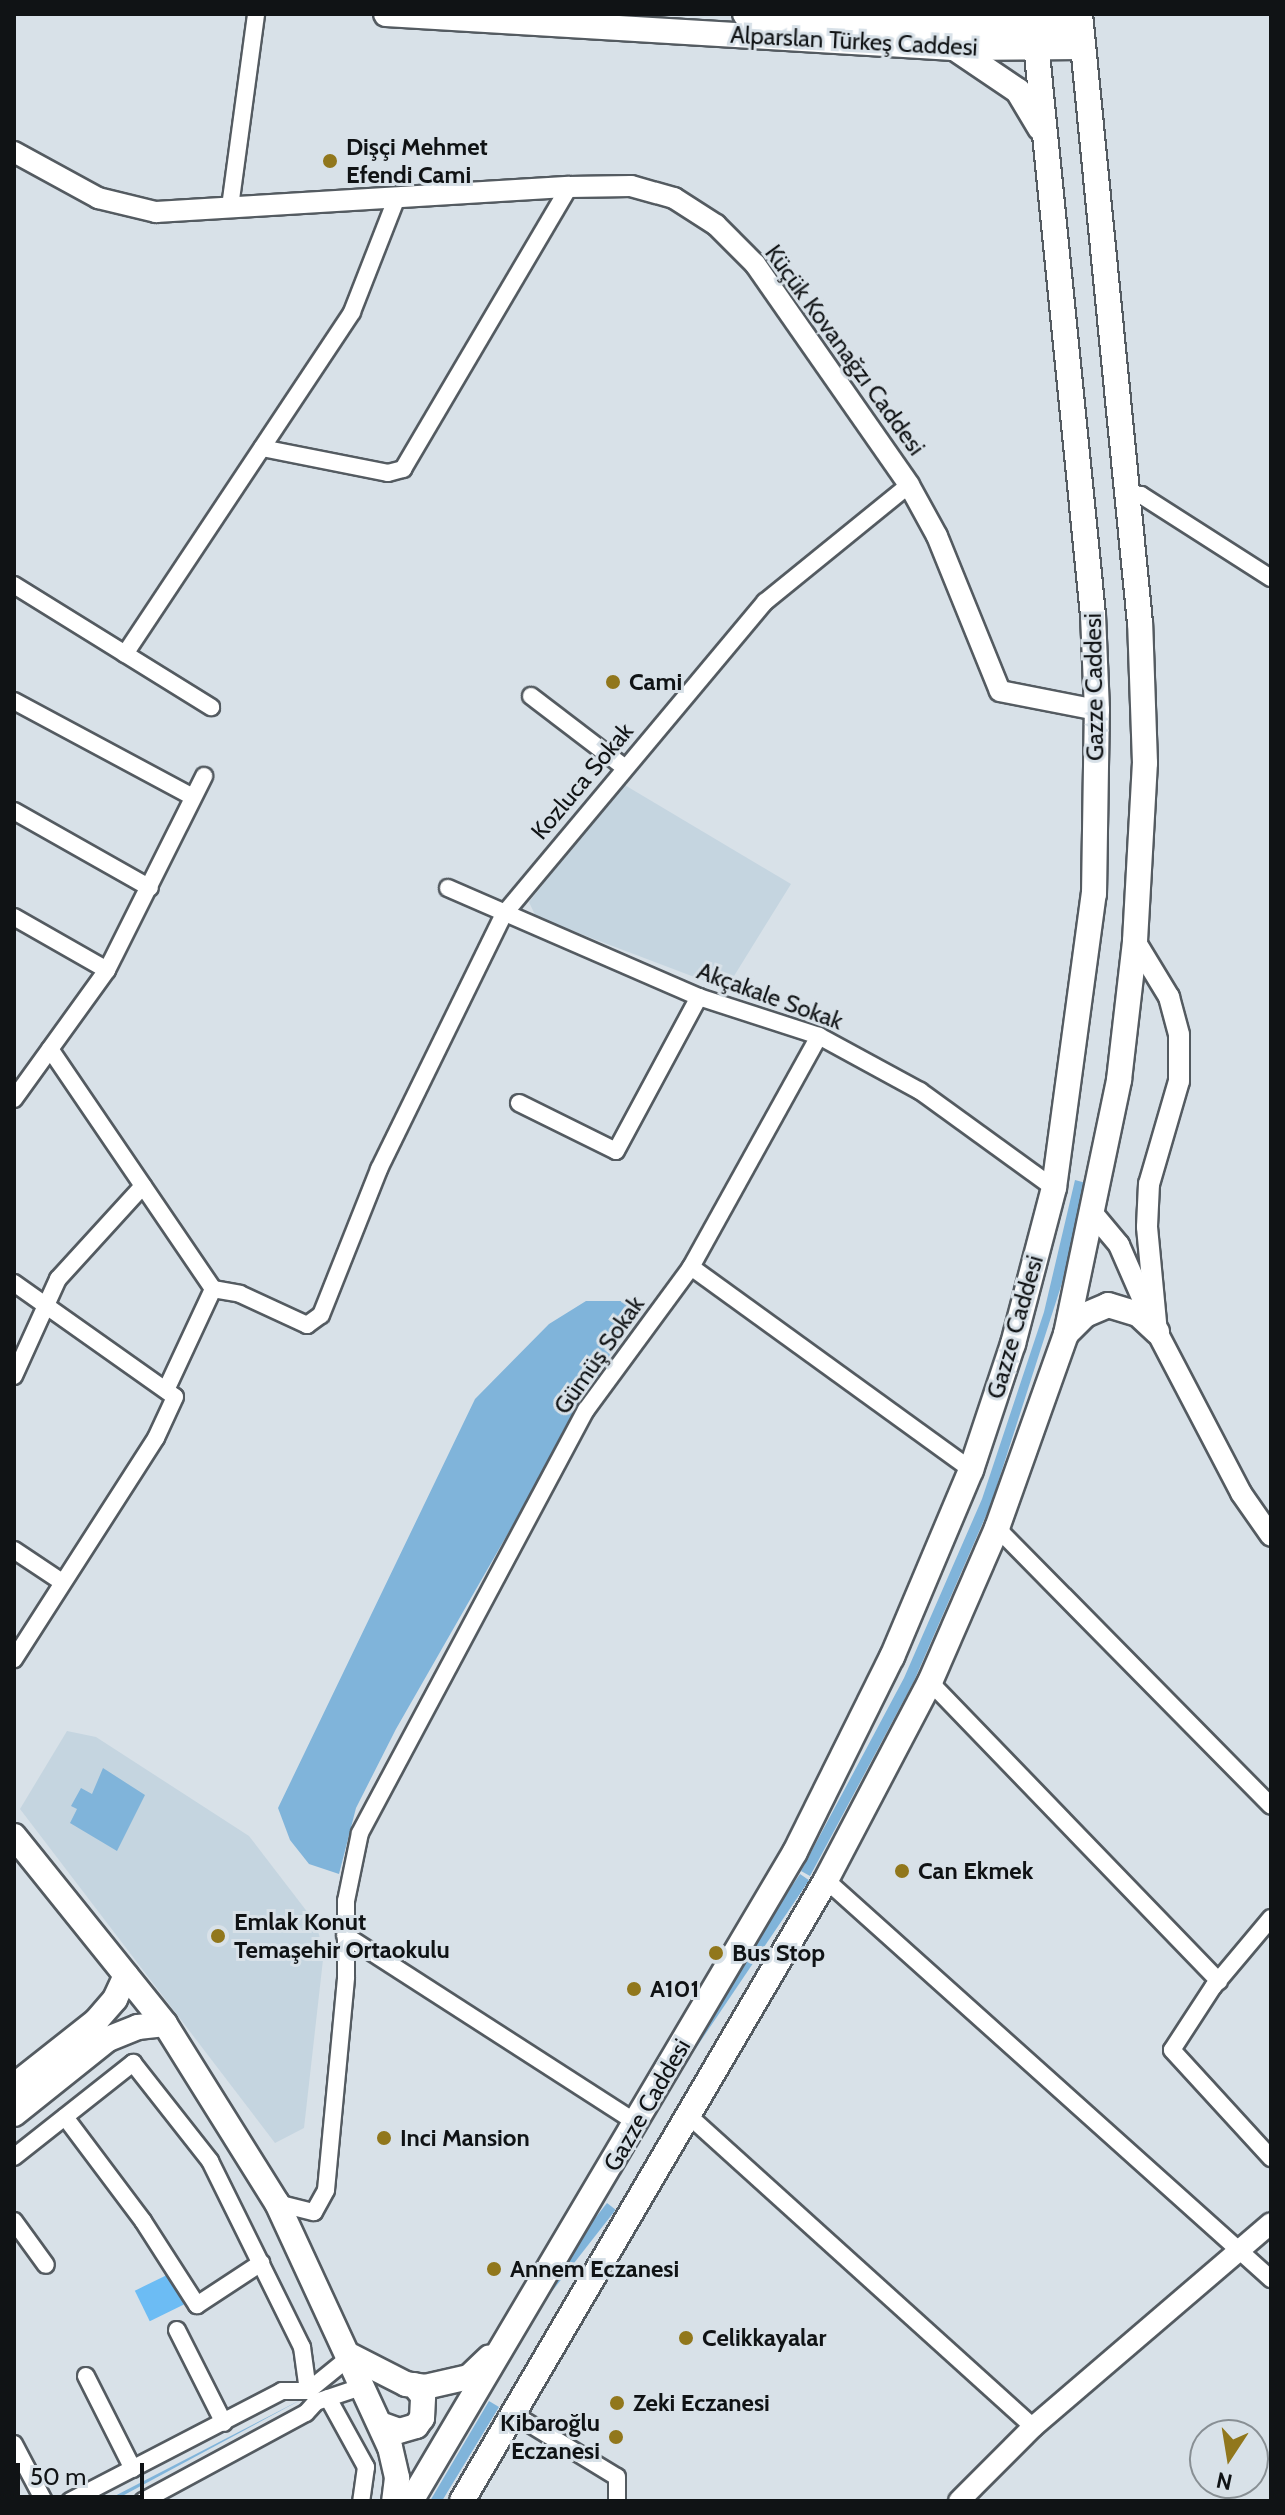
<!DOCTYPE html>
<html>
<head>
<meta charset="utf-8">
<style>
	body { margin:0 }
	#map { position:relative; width:1285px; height:2515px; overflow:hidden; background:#d8e1e8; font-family:Cabin,sans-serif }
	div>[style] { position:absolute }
	.built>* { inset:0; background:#c5d5e0 }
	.green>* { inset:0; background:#80b4da; transform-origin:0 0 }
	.water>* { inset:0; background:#6cbcf4; transform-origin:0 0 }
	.roads { filter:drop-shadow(2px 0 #545b61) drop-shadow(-2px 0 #545b61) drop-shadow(0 2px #545b61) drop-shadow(0 -2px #545b61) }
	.minor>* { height:16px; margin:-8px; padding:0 8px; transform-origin:8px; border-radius:8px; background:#fff }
	.tertiary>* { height:20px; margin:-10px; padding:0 10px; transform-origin:10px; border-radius:10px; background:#fff }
	.secondary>* { height:24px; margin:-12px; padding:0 12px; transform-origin:12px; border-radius:12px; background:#fff }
	.dots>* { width:22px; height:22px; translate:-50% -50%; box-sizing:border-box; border:4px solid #d8e1e8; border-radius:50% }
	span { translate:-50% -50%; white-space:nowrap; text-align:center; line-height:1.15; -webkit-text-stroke:6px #d8e1e8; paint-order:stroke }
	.street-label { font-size:24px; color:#101315 }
	.poi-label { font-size:24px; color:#101315; font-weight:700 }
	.left { translate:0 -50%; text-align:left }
	.right { translate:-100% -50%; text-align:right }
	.frame { position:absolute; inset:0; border:16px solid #101315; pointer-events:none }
	.north { position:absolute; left:1189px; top:2419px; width:80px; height:80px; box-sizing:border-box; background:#d8e1e8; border:2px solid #888f94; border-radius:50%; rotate:192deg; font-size:22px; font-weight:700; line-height:32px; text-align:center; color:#101315 }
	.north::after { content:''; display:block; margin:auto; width:28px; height:36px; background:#91771c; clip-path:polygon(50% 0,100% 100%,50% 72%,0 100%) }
	.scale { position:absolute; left:16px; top:2463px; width:128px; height:36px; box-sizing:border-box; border:4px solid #101315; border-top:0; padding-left:10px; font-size:24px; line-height:28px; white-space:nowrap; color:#101315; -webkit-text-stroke:6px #d8e1e8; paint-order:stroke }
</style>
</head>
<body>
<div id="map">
	<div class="built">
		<i style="clip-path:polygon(623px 784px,791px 884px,726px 989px,536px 917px,529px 902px)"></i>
		<i style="clip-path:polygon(67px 1731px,96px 1737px,249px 1836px,315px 1922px,324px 1951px,304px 2128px,275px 2143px,20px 1809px)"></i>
	</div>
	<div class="green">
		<i style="clip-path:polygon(1075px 1180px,1086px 1183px,1062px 1283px,991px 1504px,914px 1681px,810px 1876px,801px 1871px,904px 1678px,982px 1499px,1044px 1312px)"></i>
		<i style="clip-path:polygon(586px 1301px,630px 1301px,615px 1346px,396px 1729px,356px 1808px,339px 1874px,309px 1864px,290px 1840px,278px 1808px,475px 1399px,549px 1324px)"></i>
		<i style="clip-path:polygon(103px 1768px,145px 1795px,117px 1851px,70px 1823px,77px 1809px,71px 1806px,81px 1788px,92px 1794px)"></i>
		<i style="left:800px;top:1874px;width:11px;height:292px;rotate:34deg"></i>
		<i style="left:607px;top:2203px;width:11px;height:226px;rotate:38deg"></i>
		<i style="clip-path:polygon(308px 2396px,113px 2501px,105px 2501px)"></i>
		<i style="clip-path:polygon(489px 2401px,499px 2407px,442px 2501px,430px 2501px)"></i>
	</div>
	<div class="water">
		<i style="left:169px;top:2274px;width:34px;height:38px;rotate:64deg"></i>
	</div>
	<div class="roads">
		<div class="minor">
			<i style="left:230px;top:207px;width:195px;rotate:-82.3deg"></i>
			<i style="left:262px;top:448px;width:128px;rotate:11.2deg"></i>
			<i style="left:388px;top:473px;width:16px;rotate:-15deg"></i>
			<i style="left:403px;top:469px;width:327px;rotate:-59.5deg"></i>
			<i style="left:1126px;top:494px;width:15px;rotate:4deg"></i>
			<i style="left:1141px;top:495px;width:154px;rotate:32.6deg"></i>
			<i style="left:14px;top:585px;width:232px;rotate:31.8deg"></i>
			<i style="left:125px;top:654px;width:410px;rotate:-56.4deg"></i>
			<i style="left:352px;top:312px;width:123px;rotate:-68.6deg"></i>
			<i style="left:531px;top:696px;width:117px;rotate:37.4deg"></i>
			<i style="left:14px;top:701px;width:201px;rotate:28.2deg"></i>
			<i style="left:14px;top:811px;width:156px;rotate:29.5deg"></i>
			<i style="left:448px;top:888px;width:274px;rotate:23.5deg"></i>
			<i style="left:699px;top:997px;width:126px;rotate:18deg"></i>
			<i style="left:819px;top:1036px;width:115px;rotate:28.6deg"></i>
			<i style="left:920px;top:1091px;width:165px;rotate:35.9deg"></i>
			<i style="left:14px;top:917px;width:107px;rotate:29.7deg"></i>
			<i style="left:50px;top:1049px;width:290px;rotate:55.8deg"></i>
			<i style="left:14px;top:1099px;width:159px;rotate:-54.2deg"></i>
			<i style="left:107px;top:970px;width:217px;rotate:-63.4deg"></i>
			<i style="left:519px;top:1103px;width:108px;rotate:26.3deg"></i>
			<i style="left:616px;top:1151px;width:175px;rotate:-61.7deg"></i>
			<i style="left:691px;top:1267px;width:346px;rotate:35.9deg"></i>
			<i style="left:14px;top:1283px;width:197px;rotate:35.3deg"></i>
			<i style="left:175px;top:1397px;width:45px;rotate:114.9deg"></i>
			<i style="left:156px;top:1438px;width:263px;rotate:122.7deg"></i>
			<i style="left:14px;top:1376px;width:107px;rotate:-65.6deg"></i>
			<i style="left:58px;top:1279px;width:126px;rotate:-47.6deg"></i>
			<i style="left:166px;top:1390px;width:111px;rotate:-65deg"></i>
			<i style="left:213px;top:1289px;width:27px;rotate:10deg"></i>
			<i style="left:240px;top:1294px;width:74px;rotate:24.8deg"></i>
			<i style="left:307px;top:1325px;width:17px;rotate:-36deg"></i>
			<i style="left:321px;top:1315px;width:157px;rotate:-68.3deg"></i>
			<i style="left:379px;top:1169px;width:284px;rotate:-63.9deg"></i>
			<i style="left:504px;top:914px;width:407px;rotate:-50.1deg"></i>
			<i style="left:765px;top:602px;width:186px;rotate:-39.1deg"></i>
			<i style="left:997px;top:1528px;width:390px;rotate:45.4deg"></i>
			<i style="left:14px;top:1550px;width:58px;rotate:33.7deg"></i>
			<i style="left:930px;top:1682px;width:416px;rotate:46deg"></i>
			<i style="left:826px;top:1880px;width:598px;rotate:41.88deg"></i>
			<i style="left:1271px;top:1918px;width:90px;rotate:130deg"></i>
			<i style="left:1213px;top:1987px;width:75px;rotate:123.1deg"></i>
			<i style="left:1172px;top:2050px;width:147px;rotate:47.5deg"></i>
			<i style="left:345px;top:1935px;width:347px;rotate:32.8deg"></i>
			<i style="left:688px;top:2115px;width:465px;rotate:42.1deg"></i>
			<i style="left:65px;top:2117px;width:130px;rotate:53.1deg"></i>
			<i style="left:143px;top:2221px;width:100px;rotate:57.3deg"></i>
			<i style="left:197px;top:2305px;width:77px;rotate:-33.3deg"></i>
			<i style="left:14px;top:2157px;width:152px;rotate:-38.3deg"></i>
			<i style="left:133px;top:2063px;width:125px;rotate:51.8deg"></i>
			<i style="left:210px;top:2161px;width:208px;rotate:63.7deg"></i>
			<i style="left:302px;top:2347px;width:44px;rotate:82.2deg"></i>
			<i style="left:277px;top:2203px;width:38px;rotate:14deg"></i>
			<i style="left:314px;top:2212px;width:25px;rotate:-61deg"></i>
			<i style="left:326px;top:2190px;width:214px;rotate:-84.6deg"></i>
			<i style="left:346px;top:1977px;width:76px;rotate:-90deg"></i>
			<i style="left:346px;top:1901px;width:69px;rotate:-78.4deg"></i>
			<i style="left:360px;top:1833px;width:480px;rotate:-61.9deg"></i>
			<i style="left:586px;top:1410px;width:177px;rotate:-53.7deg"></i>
			<i style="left:691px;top:1267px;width:264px;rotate:-61deg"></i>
			<i style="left:14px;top:2221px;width:54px;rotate:54deg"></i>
			<i style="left:177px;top:2330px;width:104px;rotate:63.2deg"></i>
			<i style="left:86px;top:2376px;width:104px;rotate:63.2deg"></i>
			<i style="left:328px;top:2398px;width:79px;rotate:61.2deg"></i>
			<i style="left:366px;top:2467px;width:34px;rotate:98deg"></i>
			<i style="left:515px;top:2415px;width:119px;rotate:31.3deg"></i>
			<i style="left:617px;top:2477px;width:24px;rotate:90deg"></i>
			<i style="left:14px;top:2444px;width:64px;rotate:62.2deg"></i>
			<i style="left:70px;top:2501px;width:239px;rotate:-27.4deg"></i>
			<i style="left:282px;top:2391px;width:26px"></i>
			<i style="left:308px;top:2391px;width:55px;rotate:-39.1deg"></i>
			<i style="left:143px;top:2501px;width:185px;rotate:-28.4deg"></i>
			<i style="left:306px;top:2413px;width:15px;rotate:-48deg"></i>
			<i style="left:316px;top:2402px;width:51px;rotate:-18.4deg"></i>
		</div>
		<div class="tertiary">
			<i style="left:14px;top:152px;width:96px;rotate:28.7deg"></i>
			<i style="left:98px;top:198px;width:60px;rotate:13.6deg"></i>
			<i style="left:156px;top:212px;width:414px;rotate:-3.5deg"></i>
			<i style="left:569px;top:187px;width:62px;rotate:-0.9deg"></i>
			<i style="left:631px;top:186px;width:45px;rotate:15.6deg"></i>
			<i style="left:674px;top:198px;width:50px;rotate:32.7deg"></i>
			<i style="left:716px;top:225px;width:55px;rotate:45deg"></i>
			<i style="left:755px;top:264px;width:269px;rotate:55.1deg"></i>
			<i style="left:909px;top:485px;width:58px;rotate:61.2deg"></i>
			<i style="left:937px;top:536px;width:167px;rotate:67.9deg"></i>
			<i style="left:1000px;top:691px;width:99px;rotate:11.1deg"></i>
			<i style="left:1135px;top:941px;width:66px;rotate:58.7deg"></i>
			<i style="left:1169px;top:997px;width:39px;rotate:75deg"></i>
			<i style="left:1179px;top:1035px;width:46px;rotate:90deg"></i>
			<i style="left:1179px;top:1081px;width:107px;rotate:106.2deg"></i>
			<i style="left:1149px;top:1184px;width:43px;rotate:92.7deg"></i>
			<i style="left:1147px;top:1227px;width:105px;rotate:84.6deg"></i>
			<i style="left:1094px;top:1215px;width:39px;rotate:50deg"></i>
			<i style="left:1119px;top:1245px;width:95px;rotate:66.4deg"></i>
			<i style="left:1157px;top:1332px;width:182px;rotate:62.4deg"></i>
			<i style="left:1241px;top:1493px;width:52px;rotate:55.1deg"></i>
			<i style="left:959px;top:2501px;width:105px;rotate:-45deg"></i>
			<i style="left:1033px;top:2427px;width:313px;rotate:-40.6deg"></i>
		</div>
		<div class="secondary">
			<i style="left:386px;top:14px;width:568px;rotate:3.43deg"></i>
			<i style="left:953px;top:48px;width:130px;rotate:-0.4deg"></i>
			<i style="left:745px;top:14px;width:194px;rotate:3.8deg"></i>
			<i style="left:939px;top:27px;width:142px;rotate:-0.8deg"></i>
			<i style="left:956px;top:49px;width:75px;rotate:34.1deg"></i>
			<i style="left:1018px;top:91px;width:43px;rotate:59.3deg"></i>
			<i style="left:1066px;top:1334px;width:27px;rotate:-45deg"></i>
			<i style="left:1085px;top:1315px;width:25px;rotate:-23deg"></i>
			<i style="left:1108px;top:1305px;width:31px;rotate:17deg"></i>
			<i style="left:1138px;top:1314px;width:26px;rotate:43deg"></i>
			<i style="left:14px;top:1836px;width:241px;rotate:51.2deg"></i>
			<i style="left:165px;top:2024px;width:211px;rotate:58deg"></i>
			<i style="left:277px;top:2203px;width:269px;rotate:65.2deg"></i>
			<i style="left:390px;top:2447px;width:32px;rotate:77deg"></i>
			<i style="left:397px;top:2478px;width:23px;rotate:97deg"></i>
			<i style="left:14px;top:2086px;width:105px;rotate:-38.4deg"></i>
			<i style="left:96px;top:2021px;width:29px;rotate:-49deg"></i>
			<i style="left:115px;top:1999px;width:26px;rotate:-65deg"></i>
			<i style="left:14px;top:2114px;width:120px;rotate:-38.6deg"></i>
			<i style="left:108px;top:2039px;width:32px;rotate:-22deg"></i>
			<i style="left:138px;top:2027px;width:27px;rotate:-6deg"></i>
			<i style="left:351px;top:2356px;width:62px;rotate:27deg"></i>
			<i style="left:406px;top:2384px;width:19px;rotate:9deg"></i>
			<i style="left:425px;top:2387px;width:45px;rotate:-12.8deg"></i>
			<i style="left:469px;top:2377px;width:28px;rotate:-44deg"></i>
			<i style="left:380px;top:2424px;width:20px;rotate:20deg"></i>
			<i style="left:399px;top:2431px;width:18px;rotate:-16deg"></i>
			<i style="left:416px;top:2426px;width:10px;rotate:-53deg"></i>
			<i style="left:422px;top:2418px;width:22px;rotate:-87deg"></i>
			<i style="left:423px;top:2396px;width:14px;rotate:-129deg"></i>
			<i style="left:411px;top:2501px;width:754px;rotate:-59.39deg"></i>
			<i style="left:795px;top:1852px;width:218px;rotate:-63.6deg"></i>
			<i style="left:892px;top:1657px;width:203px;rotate:-67.1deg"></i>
			<i style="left:971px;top:1470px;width:133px;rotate:-71.6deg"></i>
			<i style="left:1013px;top:1344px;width:161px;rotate:-75.3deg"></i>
			<i style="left:1054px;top:1188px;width:297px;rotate:-82.3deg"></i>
			<i style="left:1094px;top:894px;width:184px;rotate:-89.1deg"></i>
			<i style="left:1097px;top:710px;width:95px;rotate:-92.4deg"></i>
			<i style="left:1093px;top:615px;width:604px;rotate:-95.7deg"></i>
			<i style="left:462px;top:2501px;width:720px;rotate:-59.62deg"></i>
			<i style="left:826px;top:1880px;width:224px;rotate:-62.3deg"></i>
			<i style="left:930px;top:1682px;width:168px;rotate:-66.5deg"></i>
			<i style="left:997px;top:1528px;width:206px;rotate:-70.4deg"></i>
			<i style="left:1066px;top:1334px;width:259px;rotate:-78.2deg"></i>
			<i style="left:1119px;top:1080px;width:140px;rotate:-83.4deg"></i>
			<i style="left:1135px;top:941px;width:178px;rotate:-86.8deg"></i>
			<i style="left:1145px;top:763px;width:140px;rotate:-92deg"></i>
			<i style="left:1140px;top:623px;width:612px;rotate:-95.63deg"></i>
		</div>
	</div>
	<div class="dots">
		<i style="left:330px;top:161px;background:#91771c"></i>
		<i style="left:613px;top:682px;background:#91771c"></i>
		<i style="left:902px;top:1871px;background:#91771c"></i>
		<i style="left:218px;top:1936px;background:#91771c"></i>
		<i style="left:716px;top:1953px;background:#91771c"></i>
		<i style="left:634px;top:1989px;background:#91771c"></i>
		<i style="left:384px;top:2138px;background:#91771c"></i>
		<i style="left:494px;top:2269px;background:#91771c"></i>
		<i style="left:686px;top:2338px;background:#91771c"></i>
		<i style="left:617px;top:2403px;background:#91771c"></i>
		<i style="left:616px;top:2437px;background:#91771c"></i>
	</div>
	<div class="street-label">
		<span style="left:854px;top:41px;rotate:3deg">Alparslan Türkeş Caddesi</span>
		<span style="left:845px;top:350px;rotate:54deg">Küçük Kovanağzı Caddesi</span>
		<span style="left:1094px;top:687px;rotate:-91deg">Gazze Caddesi</span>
		<span style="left:582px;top:781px;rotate:-50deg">Kozluca Sokak</span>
		<span style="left:770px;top:996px;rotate:20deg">Akçakale Sokak</span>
		<span style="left:1015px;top:1327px;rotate:-74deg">Gazze Caddesi</span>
		<span style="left:599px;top:1355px;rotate:-55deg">Gümüş Sokak</span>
		<span style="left:647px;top:2105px;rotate:-60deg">Gazze Caddesi</span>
	</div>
	<div class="poi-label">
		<span class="left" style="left:346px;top:161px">Dişçi Mehmet<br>Efendi Cami</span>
		<span class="left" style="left:629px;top:682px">Cami</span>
		<span class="left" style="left:918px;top:1871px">Can Ekmek</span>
		<span class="left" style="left:234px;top:1936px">Emlak Konut<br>Temaşehir Ortaokulu</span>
		<span class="left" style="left:732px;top:1953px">Bus Stop</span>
		<span class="left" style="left:650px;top:1989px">A101</span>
		<span class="left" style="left:400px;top:2138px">Inci Mansion</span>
		<span class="left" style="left:510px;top:2269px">Annem Eczanesi</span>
		<span class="left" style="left:702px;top:2338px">Celikkayalar</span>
		<span class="left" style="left:633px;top:2403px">Zeki Eczanesi</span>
		<span class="right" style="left:600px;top:2437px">Kibaroğlu<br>Eczanesi</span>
	</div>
	<div class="frame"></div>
	<div class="north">N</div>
	<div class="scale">50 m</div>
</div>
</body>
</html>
